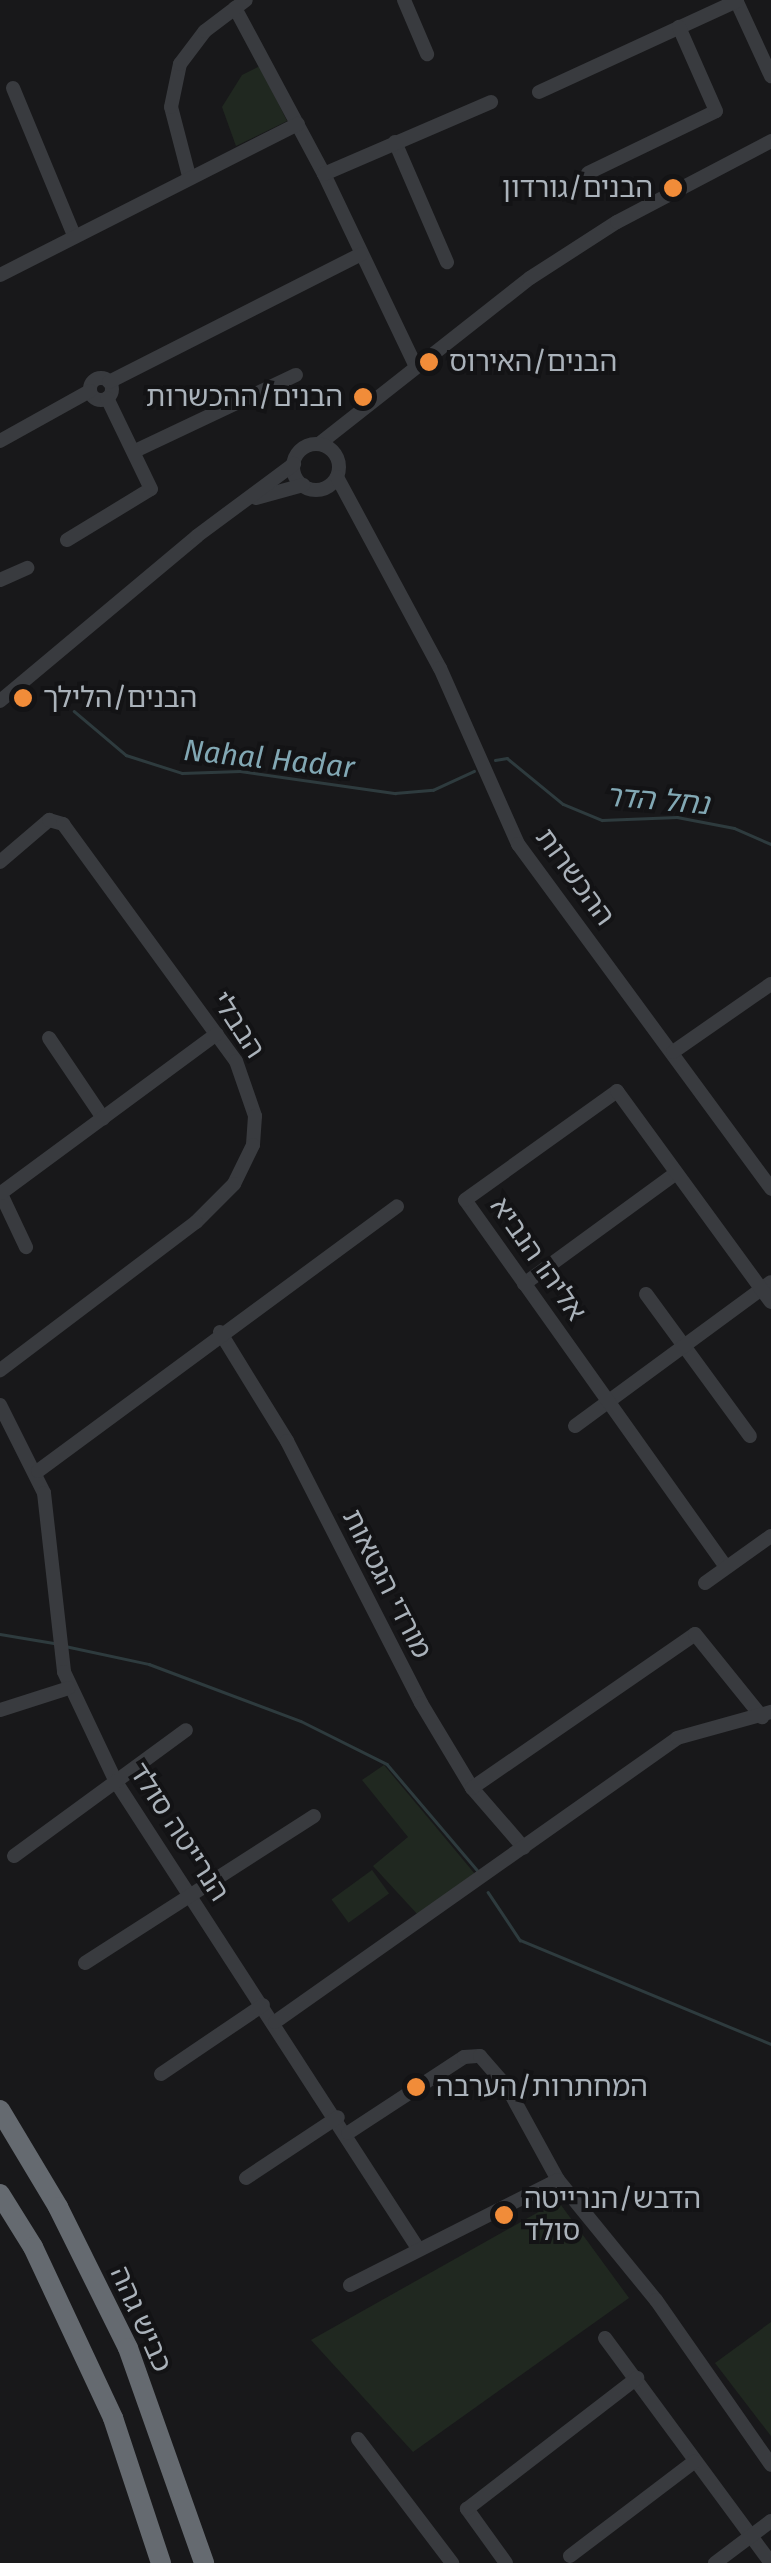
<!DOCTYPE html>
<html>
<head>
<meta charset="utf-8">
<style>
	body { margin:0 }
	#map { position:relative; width:771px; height:2563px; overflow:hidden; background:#18181a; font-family:"Fira Sans","Noto Sans Hebrew",sans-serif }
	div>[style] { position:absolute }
	.green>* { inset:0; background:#202820; transform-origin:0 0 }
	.stream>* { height:2.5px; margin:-1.25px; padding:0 1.25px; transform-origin:1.25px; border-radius:1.25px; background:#2e3b3e }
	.minor>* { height:14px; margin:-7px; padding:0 7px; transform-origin:7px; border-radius:7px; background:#393b3f }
	.minor>.ring { margin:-7px; padding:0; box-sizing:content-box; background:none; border:14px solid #393b3f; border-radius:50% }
	.highway>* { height:20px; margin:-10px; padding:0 10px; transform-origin:10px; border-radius:10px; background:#656a70 }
	.dots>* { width:28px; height:28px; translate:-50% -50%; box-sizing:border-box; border:5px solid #131315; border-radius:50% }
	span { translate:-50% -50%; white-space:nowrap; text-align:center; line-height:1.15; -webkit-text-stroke:8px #131315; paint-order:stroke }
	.poi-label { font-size:28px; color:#aab2ba }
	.right { translate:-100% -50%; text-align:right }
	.left { translate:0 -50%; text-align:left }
	.street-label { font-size:28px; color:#aab2ba }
	.water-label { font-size:30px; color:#82a8b4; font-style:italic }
</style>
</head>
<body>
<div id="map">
	<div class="green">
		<i style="clip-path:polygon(260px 66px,287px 121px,236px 146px,222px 107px,242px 75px)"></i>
		<i style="clip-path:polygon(384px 1765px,475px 1874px,419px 1916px,373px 1866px,408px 1837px,362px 1780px)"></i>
		<i style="left:372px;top:1870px;width:29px;height:50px;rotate:54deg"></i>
		<i style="clip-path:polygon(558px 2201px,629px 2298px,413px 2452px,311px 2340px)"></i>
		<i style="clip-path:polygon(771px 2322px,771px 2436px,715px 2363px)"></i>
	</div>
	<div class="stream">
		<i style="left:74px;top:711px;width:68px;rotate:40.2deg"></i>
		<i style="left:126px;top:755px;width:59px;rotate:17.8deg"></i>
		<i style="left:182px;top:773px;width:58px;rotate:-2deg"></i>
		<i style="left:240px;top:771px;width:157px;rotate:8.1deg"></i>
		<i style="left:395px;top:793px;width:38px;rotate:-5deg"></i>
		<i style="left:433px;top:790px;width:45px;rotate:-24.9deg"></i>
		<i style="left:495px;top:760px;width:12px;rotate:-9deg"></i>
		<i style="left:507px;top:758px;width:72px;rotate:39.4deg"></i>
		<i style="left:563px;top:804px;width:42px;rotate:22.3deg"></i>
		<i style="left:602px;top:820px;width:75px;rotate:-2.3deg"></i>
		<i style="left:677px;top:817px;width:58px;rotate:10.9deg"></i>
		<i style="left:734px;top:828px;width:40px;rotate:23.4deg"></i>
		<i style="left:0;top:1634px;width:54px;rotate:9.6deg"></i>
		<i style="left:65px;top:1646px;width:86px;rotate:12.1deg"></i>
		<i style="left:149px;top:1664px;width:162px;rotate:20.6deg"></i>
		<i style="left:301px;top:1721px;width:96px;rotate:26.6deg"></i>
		<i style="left:387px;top:1764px;width:142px;rotate:49.6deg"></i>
		<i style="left:488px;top:1892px;width:58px;rotate:56.3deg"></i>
		<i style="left:520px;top:1940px;width:272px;rotate:22.5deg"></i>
	</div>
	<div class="minor">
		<i style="left:404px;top:0;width:59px;rotate:66.9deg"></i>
		<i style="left:736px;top:0;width:84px;rotate:65.3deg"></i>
		<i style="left:235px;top:8px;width:188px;rotate:61.8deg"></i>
		<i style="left:324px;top:174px;width:212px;rotate:64.5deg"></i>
		<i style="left:13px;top:88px;width:157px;rotate:67.5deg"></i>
		<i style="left:539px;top:92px;width:218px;rotate:-24.7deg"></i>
		<i style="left:395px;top:142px;width:131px;rotate:66.6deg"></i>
		<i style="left:588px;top:173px;width:142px;rotate:-25.8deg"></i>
		<i style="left:716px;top:111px;width:92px;rotate:-113.8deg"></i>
		<i style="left:324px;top:174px;width:182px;rotate:-23.3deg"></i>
		<i style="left:189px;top:176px;width:71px;rotate:-104.6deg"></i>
		<i style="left:171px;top:107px;width:44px;rotate:-78.2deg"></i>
		<i style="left:180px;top:64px;width:41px;rotate:-52.9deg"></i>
		<i style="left:205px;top:31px;width:51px;rotate:-37.1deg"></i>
		<i style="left:0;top:275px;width:334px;rotate:-26.9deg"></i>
		<i class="ring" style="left:90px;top:378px;width:8px;height:8px"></i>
		<i style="left:109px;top:382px;width:283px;rotate:-26.9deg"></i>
		<i style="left:0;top:441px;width:103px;rotate:-29.1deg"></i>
		<i style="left:319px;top:444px;width:268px;rotate:-38.2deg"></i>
		<i style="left:530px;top:278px;width:103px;rotate:-32.8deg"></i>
		<i style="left:617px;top:222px;width:174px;rotate:-27.7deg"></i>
		<i class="ring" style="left:293px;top:444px;width:32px;height:32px"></i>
		<i style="left:135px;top:451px;width:178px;rotate:-25.3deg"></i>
		<i style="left:337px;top:477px;width:217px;rotate:61.7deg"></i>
		<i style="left:440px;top:668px;width:193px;rotate:66.1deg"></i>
		<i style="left:518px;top:844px;width:428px;rotate:53.7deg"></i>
		<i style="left:256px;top:498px;width:49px;rotate:-15.5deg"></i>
		<i style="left:67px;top:540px;width:98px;rotate:-31.3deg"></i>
		<i style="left:151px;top:489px;width:101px;rotate:-115.8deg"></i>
		<i style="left:0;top:580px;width:30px;rotate:-24deg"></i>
		<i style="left:0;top:701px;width:257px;rotate:-39.9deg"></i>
		<i style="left:197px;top:536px;width:121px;rotate:-36.6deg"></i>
		<i style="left:0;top:862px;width:65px;rotate:-40.6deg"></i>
		<i style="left:49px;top:820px;width:15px;rotate:16deg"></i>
		<i style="left:63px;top:824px;width:293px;rotate:53.9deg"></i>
		<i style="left:236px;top:1061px;width:58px;rotate:70.9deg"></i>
		<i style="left:255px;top:1116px;width:29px;rotate:94deg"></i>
		<i style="left:253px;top:1145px;width:43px;rotate:116deg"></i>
		<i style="left:234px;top:1184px;width:54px;rotate:135deg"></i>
		<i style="left:196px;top:1222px;width:246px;rotate:142.9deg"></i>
		<i style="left:49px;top:1038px;width:97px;rotate:56deg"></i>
		<i style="left:673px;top:1052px;width:119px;rotate:-34.8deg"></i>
		<i style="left:0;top:1192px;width:61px;rotate:64.7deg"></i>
		<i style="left:1px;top:1193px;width:268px;rotate:-36.4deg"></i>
		<i style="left:524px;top:1284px;width:188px;rotate:-36.1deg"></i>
		<i style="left:646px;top:1294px;width:176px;rotate:53.8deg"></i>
		<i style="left:220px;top:1332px;width:128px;rotate:58.4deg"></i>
		<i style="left:287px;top:1441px;width:294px;rotate:62.9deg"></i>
		<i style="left:421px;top:1703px;width:99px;rotate:59deg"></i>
		<i style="left:472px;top:1788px;width:79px;rotate:49.1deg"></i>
		<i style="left:0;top:1405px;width:98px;rotate:63.4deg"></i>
		<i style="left:44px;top:1493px;width:180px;rotate:83.6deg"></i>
		<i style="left:64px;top:1672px;width:122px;rotate:64.7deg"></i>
		<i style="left:116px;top:1782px;width:554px;rotate:57.08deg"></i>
		<i style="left:575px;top:1426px;width:243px;rotate:-36.3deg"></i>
		<i style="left:38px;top:1471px;width:446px;rotate:-36.4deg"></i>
		<i style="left:726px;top:1567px;width:450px;rotate:-125.4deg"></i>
		<i style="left:465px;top:1200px;width:187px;rotate:-35.6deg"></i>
		<i style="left:617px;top:1091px;width:261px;rotate:53.9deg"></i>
		<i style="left:705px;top:1583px;width:81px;rotate:-35.5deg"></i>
		<i style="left:0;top:1710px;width:72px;rotate:-17.7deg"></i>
		<i style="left:472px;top:1788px;width:271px;rotate:-34.6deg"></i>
		<i style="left:695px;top:1634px;width:107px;rotate:51.1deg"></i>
		<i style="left:14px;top:1856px;width:213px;rotate:-36.2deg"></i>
		<i style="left:85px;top:1963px;width:272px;rotate:-32.7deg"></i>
		<i style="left:275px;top:2022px;width:492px;rotate:-35.2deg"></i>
		<i style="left:677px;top:1738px;width:98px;rotate:-15.5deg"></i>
		<i style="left:161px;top:2074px;width:123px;rotate:-34.1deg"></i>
		<i style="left:348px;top:2133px;width:139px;rotate:-33.2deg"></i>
		<i style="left:464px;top:2057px;width:16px;rotate:-4deg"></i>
		<i style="left:480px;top:2056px;width:41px;rotate:48.9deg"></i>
		<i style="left:507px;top:2087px;width:106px;rotate:61.3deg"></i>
		<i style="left:558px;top:2180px;width:155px;rotate:50.8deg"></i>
		<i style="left:656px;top:2300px;width:201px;rotate:55.1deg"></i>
		<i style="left:246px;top:2178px;width:110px;rotate:-33.5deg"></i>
		<i style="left:350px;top:2285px;width:233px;rotate:-26.8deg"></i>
		<i style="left:605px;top:2338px;width:280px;rotate:53.6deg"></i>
		<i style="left:358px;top:2439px;width:156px;rotate:52.8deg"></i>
		<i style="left:570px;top:2556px;width:156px;rotate:-37.2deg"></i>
		<i style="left:506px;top:2563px;width:67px;rotate:-125.8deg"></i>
		<i style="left:467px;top:2509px;width:215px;rotate:-37.6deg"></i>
		<i style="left:715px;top:2563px;width:70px;rotate:-36.9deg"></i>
	</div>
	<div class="highway">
		<i style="left:0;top:2110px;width:113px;rotate:59.1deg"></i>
		<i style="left:58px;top:2207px;width:157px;rotate:63.6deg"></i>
		<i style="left:128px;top:2348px;width:228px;rotate:70.5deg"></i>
		<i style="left:0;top:2194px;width:62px;rotate:58.1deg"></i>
		<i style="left:33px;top:2247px;width:189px;rotate:64.9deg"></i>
		<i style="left:113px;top:2418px;width:153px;rotate:71.7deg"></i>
	</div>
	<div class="dots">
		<i style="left:673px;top:188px;background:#f18c39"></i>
		<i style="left:429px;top:362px;background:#f18c39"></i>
		<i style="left:363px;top:397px;background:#f18c39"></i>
		<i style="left:23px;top:698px;background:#f18c39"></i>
		<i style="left:416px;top:2087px;background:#f18c39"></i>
		<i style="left:504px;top:2215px;background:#f18c39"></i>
	</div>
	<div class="poi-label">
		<span class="right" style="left:653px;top:188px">הבנים/גורדון</span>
		<span class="left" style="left:449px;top:362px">הבנים/האירוס</span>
		<span class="right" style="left:343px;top:397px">הבנים/ההכשרות</span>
		<span class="left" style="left:43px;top:698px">הבנים/הלילך</span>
		<span class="left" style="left:436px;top:2087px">המחתרות/הערבה</span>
		<span class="left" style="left:524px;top:2215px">הדבש/הנרייטה<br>סולד</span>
	</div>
	<div class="street-label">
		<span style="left:575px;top:877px;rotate:54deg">ההכשרות</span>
		<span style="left:238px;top:1025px;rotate:57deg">הבבלי</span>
		<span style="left:538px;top:1259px;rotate:55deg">אליהו הנביא</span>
		<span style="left:387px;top:1584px;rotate:63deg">מורדי הגטאות</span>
		<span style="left:179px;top:1832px;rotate:57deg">הנרייטה סולד</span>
		<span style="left:141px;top:2319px;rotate:66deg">כביש גהה</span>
	</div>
	<div class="water-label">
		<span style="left:269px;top:759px;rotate:6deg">Nahal Hadar</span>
		<span style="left:657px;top:800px;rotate:5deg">נחל הדר</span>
	</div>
</div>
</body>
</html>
